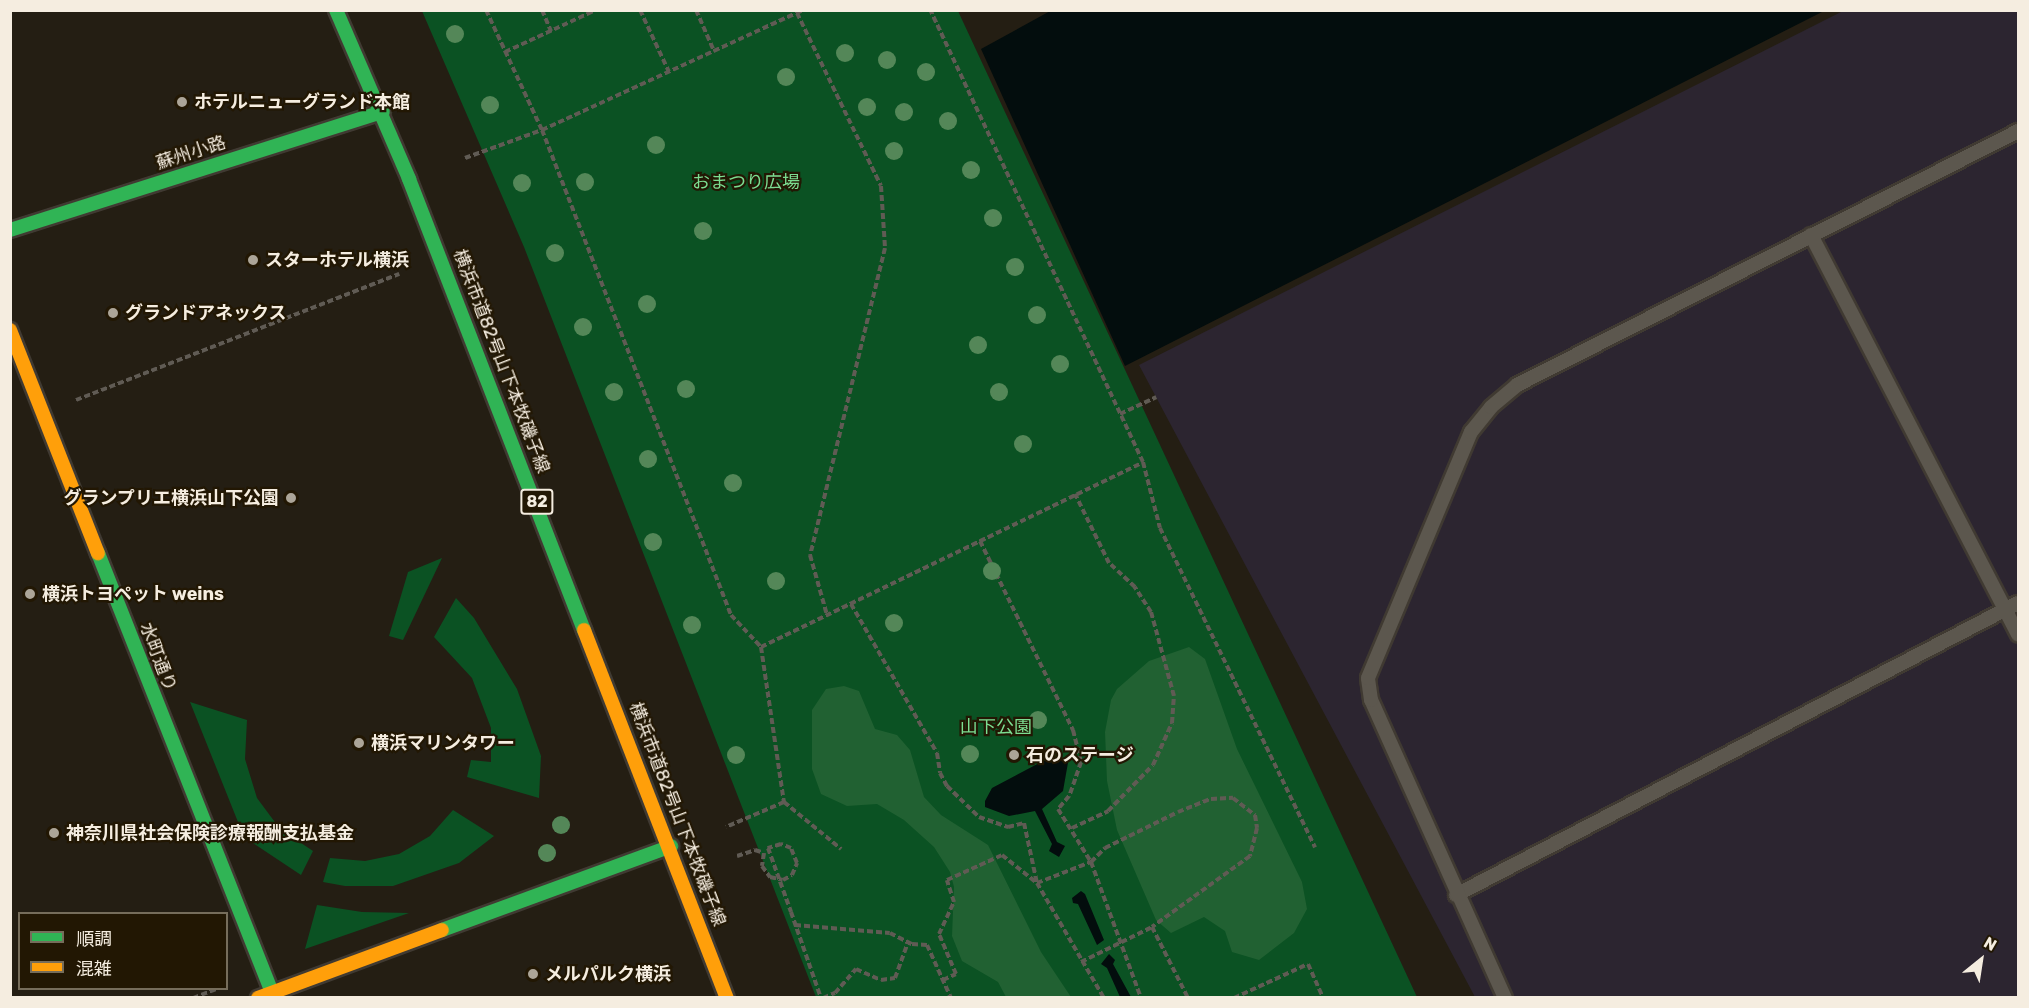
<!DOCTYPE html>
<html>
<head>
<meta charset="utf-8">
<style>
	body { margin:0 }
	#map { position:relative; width:2029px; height:1008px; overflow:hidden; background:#241e13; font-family:Rubik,"Noto Sans JP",sans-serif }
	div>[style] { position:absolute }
	.industrial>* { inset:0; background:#2c2530 }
	.green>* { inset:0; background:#0b5223 }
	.forest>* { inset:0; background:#216132 }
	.water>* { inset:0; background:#030d0d }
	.path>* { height:4px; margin-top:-2px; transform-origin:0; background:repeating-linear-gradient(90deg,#605b54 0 6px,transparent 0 9px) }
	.roads { filter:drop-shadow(2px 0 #403a32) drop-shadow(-2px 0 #403a32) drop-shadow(0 2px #403a32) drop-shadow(0 -2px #403a32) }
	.lane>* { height:14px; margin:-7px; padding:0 7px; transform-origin:7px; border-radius:7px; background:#5c574e }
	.fast>* { height:14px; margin:-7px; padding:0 7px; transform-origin:7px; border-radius:7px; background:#30b455 }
	.slow>* { height:14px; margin:-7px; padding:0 7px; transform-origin:7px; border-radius:7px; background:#ff9f0a }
	.path-bridge>* { height:4px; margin-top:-2px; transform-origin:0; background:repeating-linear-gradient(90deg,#605b54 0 6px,transparent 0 9px) }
	.trees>* { width:18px; height:18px; margin:-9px; border-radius:50%; background:#548758 }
	.dots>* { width:16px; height:16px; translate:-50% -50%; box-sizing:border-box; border:3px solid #221703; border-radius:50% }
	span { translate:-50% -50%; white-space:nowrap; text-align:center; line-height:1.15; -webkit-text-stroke:4.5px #221703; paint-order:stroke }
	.shield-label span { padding:2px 4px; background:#221703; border:2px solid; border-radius:4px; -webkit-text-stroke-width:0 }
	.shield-label { font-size:16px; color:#f5ede0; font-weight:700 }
	.poi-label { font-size:18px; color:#f5ede0; font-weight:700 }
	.left { translate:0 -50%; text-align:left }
	.right { translate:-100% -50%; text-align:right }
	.street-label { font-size:18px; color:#f5ede0 }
	.park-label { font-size:18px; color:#7cdd91 }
	.frame { position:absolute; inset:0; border:12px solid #f5ede0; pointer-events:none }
	.legend { position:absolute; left:18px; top:912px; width:210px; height:78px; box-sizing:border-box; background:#221703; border:2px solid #766d5b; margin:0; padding:8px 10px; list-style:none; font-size:18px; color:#f5ede0 }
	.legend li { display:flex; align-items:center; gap:12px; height:30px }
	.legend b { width:30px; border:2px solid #766d5b }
	.north { position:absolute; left:1951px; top:930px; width:60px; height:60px; -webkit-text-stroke:4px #221703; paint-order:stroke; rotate:30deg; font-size:16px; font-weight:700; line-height:24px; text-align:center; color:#f5ede0 }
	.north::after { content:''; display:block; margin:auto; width:21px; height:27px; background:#f5ede0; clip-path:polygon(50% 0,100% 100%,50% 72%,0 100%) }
</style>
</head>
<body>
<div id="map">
	<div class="industrial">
		<i style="clip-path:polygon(1843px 11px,2018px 11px,2018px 997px,1475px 997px,1139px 365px)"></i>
	</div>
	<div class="green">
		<i style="clip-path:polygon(422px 11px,958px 11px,1417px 997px,816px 997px,524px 247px)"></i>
		<i style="clip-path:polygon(442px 558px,403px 640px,389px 636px,408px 572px)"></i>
		<i style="clip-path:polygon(456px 598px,474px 618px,517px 689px,541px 756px,539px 798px,467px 777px,471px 760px,491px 762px,491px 728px,472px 678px,434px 637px)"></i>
		<i style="clip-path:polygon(190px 702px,247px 720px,245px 759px,257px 798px,280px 829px,313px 851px,301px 875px,244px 837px)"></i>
		<i style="clip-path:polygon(453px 810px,494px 836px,459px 863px,393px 886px,345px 886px,323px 882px,330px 858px,365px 861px,399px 854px,430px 836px)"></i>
		<i style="clip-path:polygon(317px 905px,362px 912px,409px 913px,305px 949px)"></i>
	</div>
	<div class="forest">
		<i style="clip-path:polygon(1189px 647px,1205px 659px,1237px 749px,1302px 882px,1307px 909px,1294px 933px,1259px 960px,1232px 952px,1225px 931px,1204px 917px,1171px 933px,1156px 920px,1117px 830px,1107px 781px,1105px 732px,1111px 700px,1117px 689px,1149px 661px)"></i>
		<i style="clip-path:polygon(844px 686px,859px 691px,875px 729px,897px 735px,910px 750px,924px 797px,941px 815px,988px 845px,1041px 952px,1071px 997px,1006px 997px,998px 982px,962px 961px,952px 936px,954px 887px,950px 872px,934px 847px,904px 820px,877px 804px,847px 806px,821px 794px,812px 769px,812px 710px,826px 689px)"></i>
	</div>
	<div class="water">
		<i style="clip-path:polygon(1052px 10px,1824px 10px,1824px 11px,1125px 366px,981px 49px)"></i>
		<i style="clip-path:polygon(1069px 757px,1063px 791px,1042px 809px,1057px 842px,1065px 846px,1059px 857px,1049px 851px,1052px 844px,1035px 811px,1009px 816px,985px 807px,985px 801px,992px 788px,1043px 761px)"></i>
		<i style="clip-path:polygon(1081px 891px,1085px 894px,1104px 940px,1097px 945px,1078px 904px,1073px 903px,1072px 898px)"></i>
		<i style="clip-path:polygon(1109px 954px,1115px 960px,1113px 964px,1131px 997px,1120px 997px,1107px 968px,1101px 964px)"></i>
	</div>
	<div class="path">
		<i style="left:486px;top:10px;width:132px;rotate:65deg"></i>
		<i style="left:542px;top:130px;width:521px;rotate:68.71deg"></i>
		<i style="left:731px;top:615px;width:44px;rotate:46.8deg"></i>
		<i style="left:761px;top:647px;width:157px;rotate:81.6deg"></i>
		<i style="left:784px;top:802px;width:63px;rotate:156.7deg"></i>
		<i style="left:542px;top:10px;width:23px;rotate:67deg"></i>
		<i style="left:640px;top:10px;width:68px;rotate:64.9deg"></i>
		<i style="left:696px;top:10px;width:45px;rotate:66.3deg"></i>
		<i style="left:797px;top:13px;width:192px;rotate:64.1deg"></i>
		<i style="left:881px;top:186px;width:62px;rotate:86.3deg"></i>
		<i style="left:885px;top:248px;width:316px;rotate:103.7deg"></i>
		<i style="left:810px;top:555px;width:62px;rotate:74.2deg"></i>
		<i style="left:505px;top:52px;width:100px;rotate:-24.8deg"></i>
		<i style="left:465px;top:158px;width:82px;rotate:-20deg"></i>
		<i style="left:542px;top:130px;width:287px;rotate:-24.7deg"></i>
		<i style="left:76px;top:400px;width:347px;rotate:-21.3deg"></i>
		<i style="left:1120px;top:414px;width:40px;rotate:-25deg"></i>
		<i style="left:1143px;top:462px;width:68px;rotate:75.6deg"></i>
		<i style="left:1160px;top:528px;width:355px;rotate:64.1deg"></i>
		<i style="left:980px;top:541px;width:211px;rotate:63.8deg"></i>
		<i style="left:1073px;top:730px;width:33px;rotate:76deg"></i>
		<i style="left:1081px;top:762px;width:36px;rotate:109deg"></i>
		<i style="left:1069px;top:796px;width:17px;rotate:130deg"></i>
		<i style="left:1058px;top:809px;width:62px;rotate:58.1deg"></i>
		<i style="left:1091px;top:862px;width:145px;rotate:69.8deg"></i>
		<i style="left:851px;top:604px;width:172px;rotate:60deg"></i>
		<i style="left:937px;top:753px;width:20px;rotate:81deg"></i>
		<i style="left:940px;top:773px;width:15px;rotate:62deg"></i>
		<i style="left:947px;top:786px;width:45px;rotate:44.1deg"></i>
		<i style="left:979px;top:817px;width:31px;rotate:19deg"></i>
		<i style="left:1008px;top:827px;width:16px;rotate:-14deg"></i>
		<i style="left:1024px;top:823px;width:61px;rotate:77.8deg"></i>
		<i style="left:1037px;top:883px;width:133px;rotate:59.8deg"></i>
		<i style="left:761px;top:647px;width:424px;rotate:-25.8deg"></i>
		<i style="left:1143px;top:462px;width:500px;rotate:-115.2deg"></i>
		<i style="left:784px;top:802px;width:74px;rotate:39.5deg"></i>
		<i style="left:1072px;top:828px;width:40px;rotate:-25deg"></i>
		<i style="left:1108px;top:811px;width:64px;rotate:-45.6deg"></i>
		<i style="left:1153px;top:765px;width:46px;rotate:-65.7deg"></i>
		<i style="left:1172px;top:723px;width:27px;rotate:-86deg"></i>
		<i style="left:1174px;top:696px;width:87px;rotate:-105.3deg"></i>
		<i style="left:1151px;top:612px;width:30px;rotate:-123deg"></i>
		<i style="left:1135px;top:587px;width:35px;rotate:-137deg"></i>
		<i style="left:1109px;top:563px;width:77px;rotate:-116.2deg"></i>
		<i style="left:737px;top:856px;width:19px;rotate:-18deg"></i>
		<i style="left:755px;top:850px;width:9px;rotate:18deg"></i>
		<i style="left:764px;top:853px;width:13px;rotate:99deg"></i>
		<i style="left:762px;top:866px;width:14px;rotate:54deg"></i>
		<i style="left:770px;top:877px;width:13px;rotate:13deg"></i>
		<i style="left:783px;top:880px;width:10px;rotate:-29deg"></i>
		<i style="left:792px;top:875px;width:13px;rotate:-67deg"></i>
		<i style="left:797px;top:863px;width:16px;rotate:-112deg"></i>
		<i style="left:791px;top:848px;width:11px;rotate:-158deg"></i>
		<i style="left:781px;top:844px;width:14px;rotate:163deg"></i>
		<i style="left:791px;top:912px;width:91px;rotate:70.8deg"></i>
		<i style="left:795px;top:925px;width:95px;rotate:4.8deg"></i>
		<i style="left:890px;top:933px;width:25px;rotate:27deg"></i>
		<i style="left:912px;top:944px;width:15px;rotate:4deg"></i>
		<i style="left:927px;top:945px;width:58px;rotate:65.6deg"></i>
		<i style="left:1081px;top:962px;width:79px;rotate:-26.2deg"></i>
		<i style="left:943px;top:980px;width:14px;rotate:-25deg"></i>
		<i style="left:956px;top:974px;width:43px;rotate:-113deg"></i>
		<i style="left:939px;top:934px;width:35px;rotate:-65deg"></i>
		<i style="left:954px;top:902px;width:23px;rotate:-108deg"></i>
		<i style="left:947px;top:880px;width:60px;rotate:-24.4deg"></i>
		<i style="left:1002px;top:855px;width:45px;rotate:38.7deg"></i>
		<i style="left:1037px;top:883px;width:58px;rotate:-21.3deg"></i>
		<i style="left:1091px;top:862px;width:20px;rotate:-45deg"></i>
		<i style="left:1105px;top:848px;width:81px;rotate:-26.3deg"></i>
		<i style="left:1178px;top:812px;width:35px;rotate:-22deg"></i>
		<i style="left:1211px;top:799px;width:22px;rotate:-3deg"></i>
		<i style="left:1233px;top:798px;width:28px;rotate:38deg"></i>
		<i style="left:1255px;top:815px;width:13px;rotate:81deg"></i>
		<i style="left:1257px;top:828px;width:29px;rotate:104deg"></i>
		<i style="left:1250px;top:856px;width:121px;rotate:144.1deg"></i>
		<i style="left:1152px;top:927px;width:80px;rotate:63.1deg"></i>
		<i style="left:193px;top:998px;width:28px;rotate:-21deg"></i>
		<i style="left:823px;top:998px;width:13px;rotate:-23deg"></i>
		<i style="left:835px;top:993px;width:32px;rotate:-49deg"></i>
		<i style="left:856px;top:969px;width:27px;rotate:24deg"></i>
		<i style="left:881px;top:980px;width:14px;rotate:-8deg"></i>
		<i style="left:895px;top:978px;width:38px;rotate:-70deg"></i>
		<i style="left:1234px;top:998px;width:81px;rotate:-24.7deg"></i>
		<i style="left:1308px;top:964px;width:37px;rotate:66deg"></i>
	</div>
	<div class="roads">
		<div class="lane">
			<i style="left:1811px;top:235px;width:450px;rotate:62.6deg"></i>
			<i style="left:1456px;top:895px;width:633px;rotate:-27.46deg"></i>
			<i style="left:1505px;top:998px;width:327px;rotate:-114.2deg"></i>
			<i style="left:1371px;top:700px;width:22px;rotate:-98deg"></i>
			<i style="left:1368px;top:678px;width:267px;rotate:-67.3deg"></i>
			<i style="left:1471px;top:432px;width:32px;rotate:-51deg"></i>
			<i style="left:1491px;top:407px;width:34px;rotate:-40deg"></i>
			<i style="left:1517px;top:385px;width:562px;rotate:-26.88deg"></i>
		</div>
		<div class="fast">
			<i style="left:336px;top:10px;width:184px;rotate:66.6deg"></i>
			<i style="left:409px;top:179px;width:484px;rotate:68.8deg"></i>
			<i style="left:10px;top:230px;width:391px;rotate:-17.6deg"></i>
			<i style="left:98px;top:553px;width:479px;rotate:68.4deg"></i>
			<i style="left:442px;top:930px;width:244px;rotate:-20.1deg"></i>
		</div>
		<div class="slow">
			<i style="left:10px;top:330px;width:240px;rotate:68.5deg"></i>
			<i style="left:584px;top:630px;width:395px;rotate:68.8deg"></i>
			<i style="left:258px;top:998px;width:196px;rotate:-20.3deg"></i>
		</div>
	</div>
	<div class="path-bridge">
		<i style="left:768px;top:848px;width:68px;rotate:70.2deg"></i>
	</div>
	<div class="trees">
		<i style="left:455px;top:34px"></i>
		<i style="left:845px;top:53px"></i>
		<i style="left:887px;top:60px"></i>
		<i style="left:926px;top:72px"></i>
		<i style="left:786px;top:77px"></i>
		<i style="left:490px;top:105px"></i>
		<i style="left:867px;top:107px"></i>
		<i style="left:904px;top:112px"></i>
		<i style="left:948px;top:121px"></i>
		<i style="left:656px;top:145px"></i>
		<i style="left:894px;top:151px"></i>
		<i style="left:971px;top:170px"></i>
		<i style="left:585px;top:182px"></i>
		<i style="left:522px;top:183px"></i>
		<i style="left:993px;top:218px"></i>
		<i style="left:703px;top:231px"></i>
		<i style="left:555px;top:253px"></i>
		<i style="left:1015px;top:267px"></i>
		<i style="left:647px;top:304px"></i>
		<i style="left:1037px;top:315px"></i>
		<i style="left:583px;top:327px"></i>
		<i style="left:978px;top:345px"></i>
		<i style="left:1060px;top:364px"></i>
		<i style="left:686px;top:389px"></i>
		<i style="left:614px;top:392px"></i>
		<i style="left:999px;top:392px"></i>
		<i style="left:1023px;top:444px"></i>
		<i style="left:648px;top:459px"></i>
		<i style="left:733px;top:483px"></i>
		<i style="left:653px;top:542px"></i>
		<i style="left:992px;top:571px"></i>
		<i style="left:776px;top:581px"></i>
		<i style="left:894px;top:623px"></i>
		<i style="left:692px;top:625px"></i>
		<i style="left:1038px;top:720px"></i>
		<i style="left:970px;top:754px"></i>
		<i style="left:736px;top:755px"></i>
		<i style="left:561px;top:825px"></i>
		<i style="left:547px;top:853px"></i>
	</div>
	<div class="dots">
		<i style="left:182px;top:102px;background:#aca598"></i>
		<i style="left:253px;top:260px;background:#aca598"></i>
		<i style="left:113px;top:313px;background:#aca598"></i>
		<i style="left:291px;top:498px;background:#aca598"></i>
		<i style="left:30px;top:594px;background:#aca598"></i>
		<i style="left:359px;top:743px;background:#aca598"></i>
		<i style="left:1014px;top:755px;background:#aca598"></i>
		<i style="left:54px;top:833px;background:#aca598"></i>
		<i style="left:533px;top:974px;background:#aca598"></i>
	</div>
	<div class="shield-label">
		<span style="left:537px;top:502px">82</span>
	</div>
	<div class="poi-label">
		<span class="left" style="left:194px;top:102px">ホテルニューグランド本館</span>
		<span class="left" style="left:265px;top:260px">スターホテル横浜</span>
		<span class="left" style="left:125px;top:313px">グランドアネックス</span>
		<span class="right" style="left:279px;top:498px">グランプリエ横浜山下公園</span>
		<span class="left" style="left:42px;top:594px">横浜トヨペット weins</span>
		<span class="left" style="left:371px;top:743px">横浜マリンタワー</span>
		<span class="left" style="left:1026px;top:755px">石のステージ</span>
		<span class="left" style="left:66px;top:833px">神奈川県社会保険診療報酬支払基金</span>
		<span class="left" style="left:545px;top:974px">メルパルク横浜</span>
	</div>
	<div class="street-label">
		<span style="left:191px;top:153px;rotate:-18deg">蘇州小路</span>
		<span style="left:501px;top:361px;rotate:69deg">横浜市道82号山下本牧磯子線</span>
		<span style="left:158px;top:657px;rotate:69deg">水町通り</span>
		<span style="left:677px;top:814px;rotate:69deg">横浜市道82号山下本牧磯子線</span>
	</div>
	<div class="park-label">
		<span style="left:746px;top:182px">おまつり広場</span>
		<span style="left:996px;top:727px">山下公園</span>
	</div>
	<div class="frame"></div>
	<ul class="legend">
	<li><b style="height:8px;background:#30b455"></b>順調</li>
	<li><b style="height:8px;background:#ff9f0a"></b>混雑</li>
	</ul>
	<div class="north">N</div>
</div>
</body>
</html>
